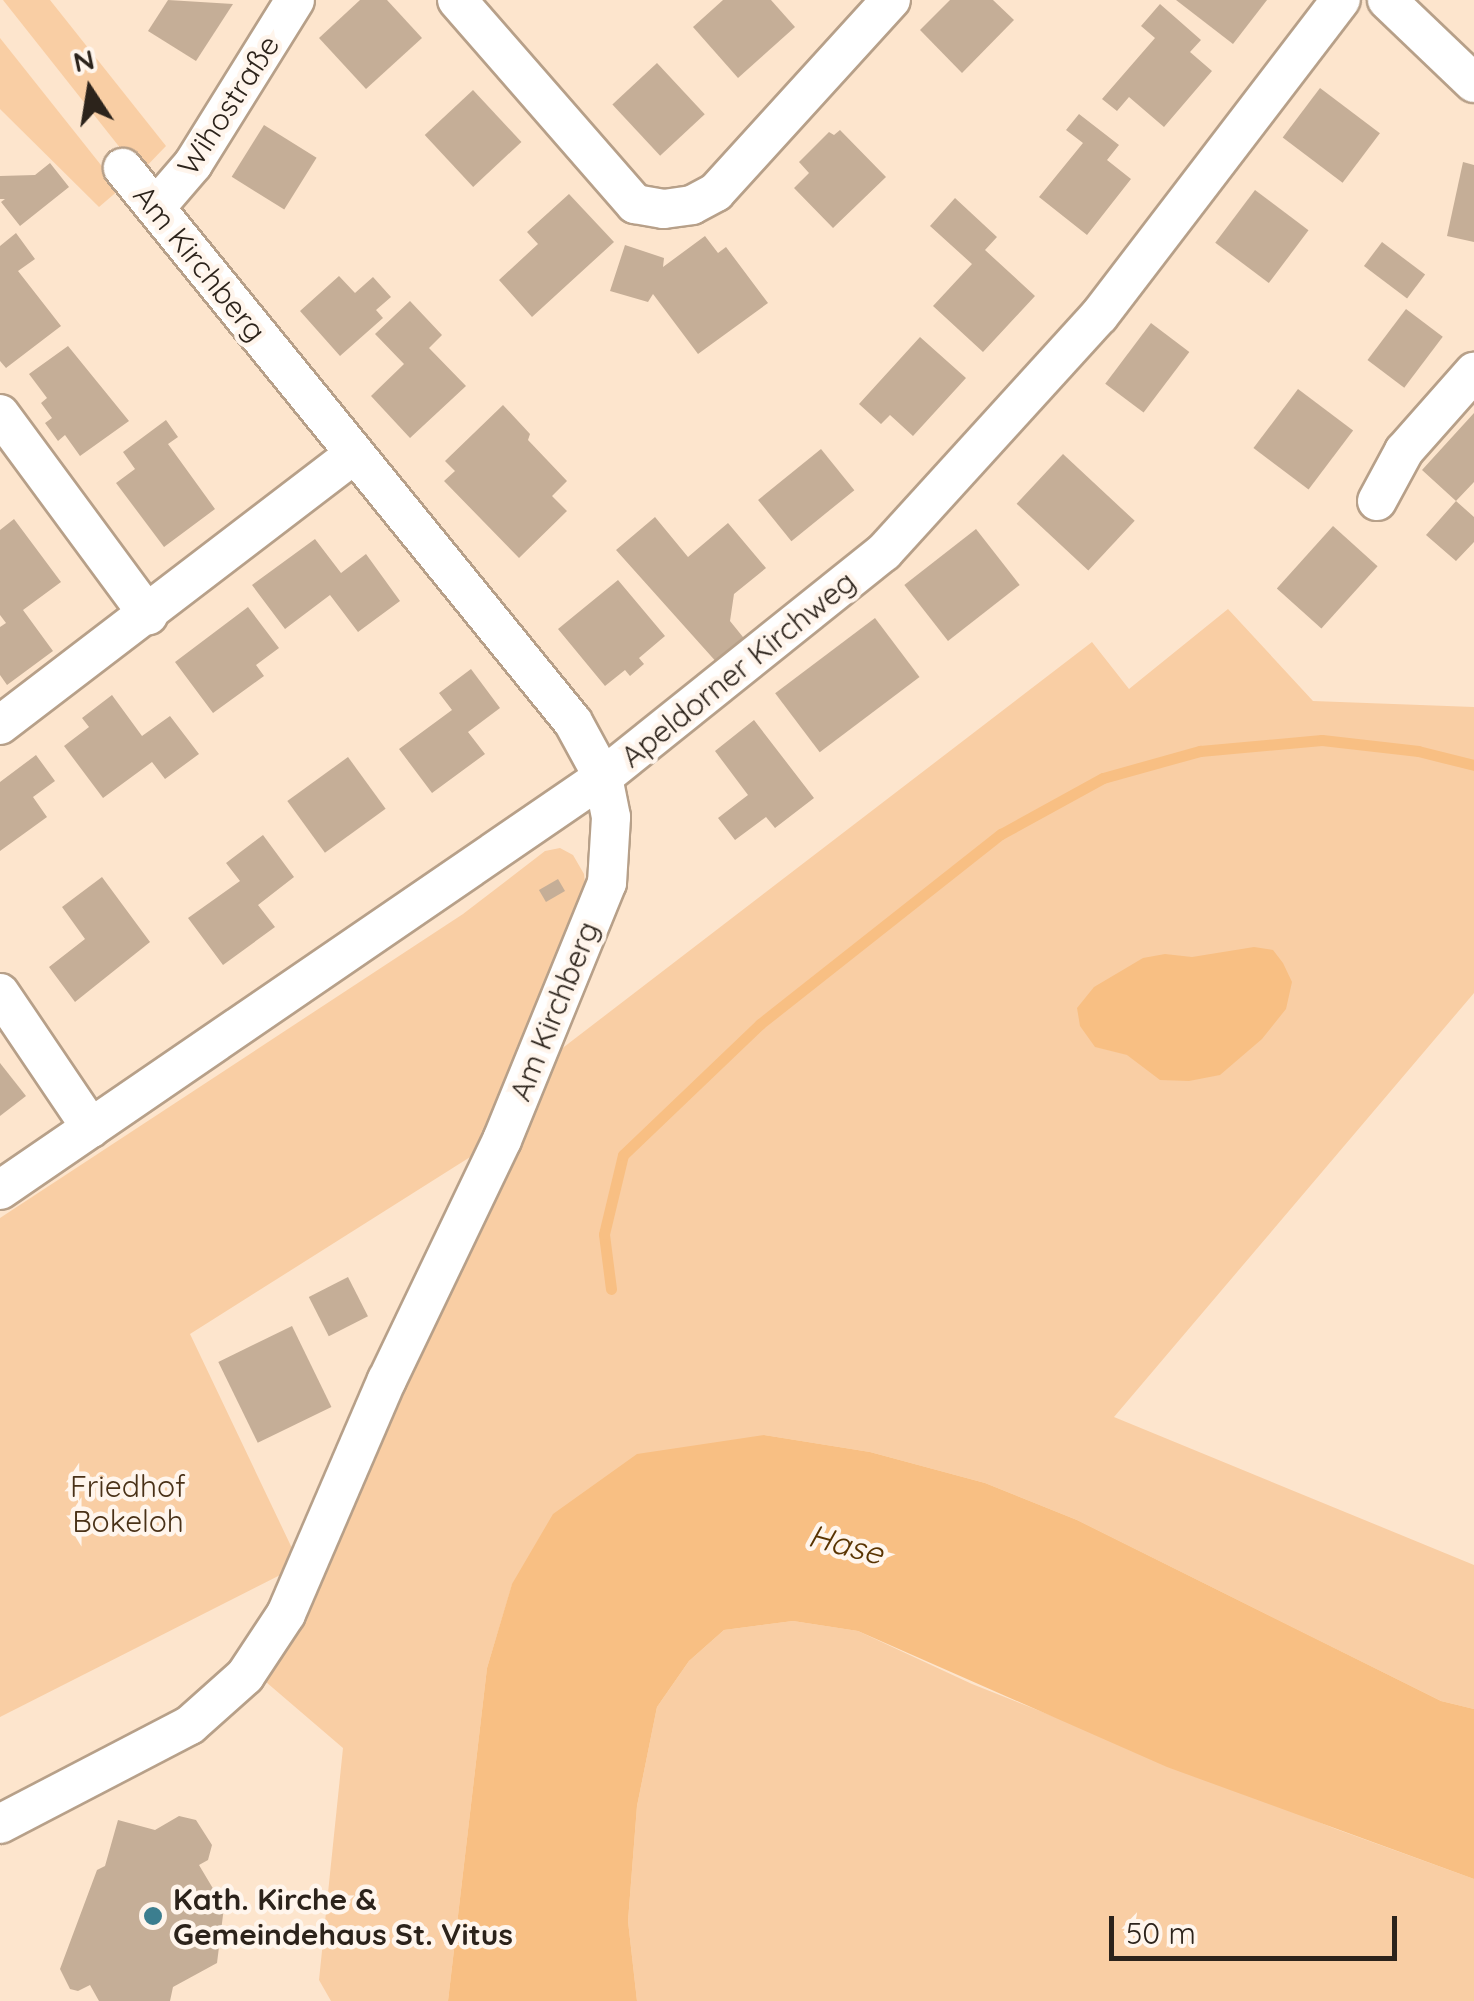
<!DOCTYPE html>
<html>
<head>
<meta charset="utf-8">
<style>
	body { margin:0 }
	#map { position:relative; width:1474px; height:2001px; overflow:hidden; background:#fde5cd; font-family:Quicksand,sans-serif }
	div>[style] { position:absolute }
	.green>* { inset:0; background:#f9cea4 }
	.water>* { inset:0; background:#f8bf83 }
	.stream>* { height:11px; margin:-5.5px; padding:0 5.5px; transform-origin:5.5px; border-radius:5.5px; background:#f8bf83 }
	.building>* { inset:0; background:#c5ae97; transform-origin:0 0 }
	.roads { filter:drop-shadow(2px 0 #b7a089) drop-shadow(-2px 0 #b7a089) drop-shadow(0 2px #b7a089) drop-shadow(0 -2px #b7a089) }
	.street>* { height:38px; margin:-19px; padding:0 19px; transform-origin:19px; border-radius:19px; background:#fff }
	.dots>* { width:28px; height:28px; translate:-50% -50%; box-sizing:border-box; border:5px solid #fff5ec; border-radius:50% }
	span { translate:-50% -50%; white-space:nowrap; text-align:center; line-height:1.15; -webkit-text-stroke:9px #fff5ec; paint-order:stroke }
	.street-label { font-size:30px; color:#2c231b }
	.park-label { font-size:30px; color:#493117 }
	.poi-label { font-size:30px; color:#2c231b; font-weight:700 }
	.left { translate:0 -50%; text-align:left }
	.water-label { font-size:32px; color:#593402; font-style:italic }
	.north { position:absolute; left:40px; top:40px; width:100px; height:100px; -webkit-text-stroke:8px #fff5ec; paint-order:stroke; rotate:348deg; font-size:28px; font-weight:700; line-height:40px; text-align:center; color:#2c231b }
	.north::after { content:''; display:block; margin:auto; width:35px; height:45px; background:#2c231b; clip-path:polygon(50% 0,100% 100%,50% 72%,0 100%) }
	.scale { position:absolute; left:1109px; top:1916px; width:288px; height:45px; box-sizing:border-box; border:5px solid #2c231b; border-top:0; padding-left:12px; font-size:30px; line-height:35px; white-space:nowrap; color:#2c231b; -webkit-text-stroke:8px #fff5ec; paint-order:stroke }
</style>
</head>
<body>
<div id="map">
	<div class="green">
		<i style="clip-path:polygon(3px 0,50px 0,166px 146px,140px 173px)"></i>
		<i style="clip-path:polygon(0 38px,120px 189px,99px 207px,0 109px)"></i>
		<i style="clip-path:polygon(1228px 609px,1313px 701px,1474px 707px,1474px 993px,1114px 1417px,1474px 1565px,1474px 1709px,1441px 1701px,1077px 1520px,985px 1483px,870px 1452px,764px 1435px,512px 1585px,487px 1668px,448px 2001px,331px 2001px,319px 1980px,343px 1748px,266px 1682px,291px 1637px,407px 1372px,560px 1050px,1092px 642px,1129px 689px)"></i>
		<i style="clip-path:polygon(560px 848px,573px 855px,584px 874px,587px 903px,486px 1147px,190px 1334px,300px 1565px,0 1717px,0 1218px,463px 914px,545px 851px)"></i>
		<i style="clip-path:polygon(793px 1621px,858px 1631px,972px 1684px,1336px 1829px,1474px 1879px,1474px 2001px,637px 2001px,628px 1921px,637px 1806px,657px 1707px,689px 1661px,724px 1630px)"></i>
	</div>
	<div class="water">
		<i style="clip-path:polygon(1254px 947px,1273px 950px,1283px 963px,1292px 982px,1286px 1009px,1262px 1039px,1220px 1075px,1189px 1081px,1160px 1080px,1127px 1055px,1095px 1047px,1080px 1026px,1077px 1008px,1094px 987px,1143px 958px,1165px 954px,1192px 957px)"></i>
		<i style="clip-path:polygon(764px 1435px,870px 1452px,985px 1483px,1077px 1520px,1441px 1701px,1474px 1709px,1474px 1879px,1167px 1767px,858px 1631px,793px 1621px,724px 1630px,689px 1661px,657px 1707px,637px 1806px,628px 1921px,637px 2001px,448px 2001px,487px 1668px,512px 1584px,553px 1514px,637px 1454px)"></i>
	</div>
	<div class="stream">
		<i style="left:611px;top:1289px;width:55px;rotate:-97.3deg"></i>
		<i style="left:604px;top:1234px;width:81px;rotate:-76.5deg"></i>
		<i style="left:623px;top:1155px;width:190px;rotate:-43.7deg"></i>
		<i style="left:760px;top:1024px;width:307px;rotate:-38.3deg"></i>
		<i style="left:1001px;top:834px;width:116px;rotate:-28.8deg"></i>
		<i style="left:1103px;top:778px;width:101px;rotate:-15.6deg"></i>
		<i style="left:1200px;top:751px;width:122px;rotate:-5.2deg"></i>
		<i style="left:1322px;top:740px;width:97px;rotate:6.5deg"></i>
		<i style="left:1418px;top:751px;width:58px;rotate:14deg"></i>
	</div>
	<div class="building">
		<i style="clip-path:polygon(168px 0,233px 4px,196px 61px,148px 31px)"></i>
		<i style="clip-path:polygon(360px 0,387px 0,422px 38px,366px 89px,319px 38px)"></i>
		<i style="clip-path:polygon(723px 0,771px 0,795px 27px,738px 78px,693px 27px)"></i>
		<i style="clip-path:polygon(950px 0,993px 0,1014px 20px,962px 73px,920px 30px)"></i>
		<i style="clip-path:polygon(1176px 0,1267px 0,1233px 44px)"></i>
		<i style="clip-path:polygon(1160px 4px,1201px 40px,1190px 52px,1212px 71px,1164px 127px,1129px 97px,1117px 111px,1102px 99px,1155px 38px,1141px 26px)"></i>
		<i style="left:657px;top:63px;width:70px;height:61px;rotate:47deg"></i>
		<i style="left:1320px;top:88px;width:75px;height:62px;rotate:37deg"></i>
		<i style="left:473px;top:90px;width:71px;height:66px;rotate:47deg"></i>
		<i style="clip-path:polygon(1079px 114px,1119px 145px,1107px 160px,1131px 179px,1087px 235px,1039px 197px,1083px 143px,1066px 130px)"></i>
		<i style="left:264px;top:125px;width:62px;height:61px;rotate:32deg"></i>
		<i style="clip-path:polygon(840px 130px,886px 177px,833px 228px,794px 188px,809px 173px,799px 162px,829px 132px,834px 135px)"></i>
		<i style="clip-path:polygon(1463px 162px,1474px 165px,1474px 242px,1447px 236px)"></i>
		<i style="clip-path:polygon(50px 163px,69px 187px,20px 226px,1px 202px,5px 199px,0 199px,0 176px,35px 175px)"></i>
		<i style="left:1255px;top:190px;width:67px;height:66px;rotate:37deg"></i>
		<i style="clip-path:polygon(569px 194px,614px 242px,532px 317px,499px 280px,538px 244px,527px 232px)"></i>
		<i style="clip-path:polygon(955px 198px,997px 237px,985px 250px,1035px 296px,983px 352px,933px 306px,972px 264px,930px 226px)"></i>
		<i style="clip-path:polygon(16px 233px,35px 259px,18px 271px,61px 326px,6px 368px,0 361px,0 246px)"></i>
		<i style="clip-path:polygon(705px 236px,718px 253px,726px 247px,768px 303px,698px 354px,653px 294px,648px 302px,610px 291px,625px 245px,664px 258px,663px 267px)"></i>
		<i style="left:1382px;top:242px;width:54px;height:30px;rotate:37deg"></i>
		<i style="clip-path:polygon(339px 276px,355px 293px,373px 277px,391px 297px,376px 310px,383px 318px,340px 356px,300px 311px)"></i>
		<i style="clip-path:polygon(410px 301px,442px 335px,429px 348px,466px 386px,410px 438px,371px 396px,404px 364px,375px 334px)"></i>
		<i style="left:1406px;top:309px;width:46px;height:64px;rotate:37deg"></i>
		<i style="left:1151px;top:323px;width:48px;height:76px;rotate:37deg"></i>
		<i style="clip-path:polygon(920px 337px,966px 378px,913px 436px,890px 415px,881px 424px,859px 404px)"></i>
		<i style="clip-path:polygon(68px 346px,129px 421px,80px 456px,65px 435px,58px 441px,45px 423px,52px 418px,41px 403px,47px 398px,29px 374px)"></i>
		<i style="left:1298px;top:389px;width:69px;height:74px;rotate:37deg"></i>
		<i style="clip-path:polygon(503px 405px,530px 434px,528px 440px,567px 481px,552px 496px,567px 511px,519px 558px,444px 481px,455px 471px,445px 461px)"></i>
		<i style="clip-path:polygon(1474px 413px,1474px 482px,1456px 501px,1474px 517px,1474px 542px,1456px 561px,1426px 535px,1456px 501px,1422px 470px)"></i>
		<i style="clip-path:polygon(166px 420px,178px 437px,168px 444px,215px 509px,164px 547px,116px 483px,135px 469px,123px 452px)"></i>
		<i style="left:821px;top:449px;width:53px;height:81px;rotate:51deg"></i>
		<i style="left:1063px;top:454px;width:98px;height:68px;rotate:43deg"></i>
		<i style="clip-path:polygon(655px 517px,688px 557px,728px 523px,766px 568px,734px 594px,730px 621px,747px 642px,719px 665px,616px 550px)"></i>
		<i style="clip-path:polygon(14px 519px,61px 582px,23px 610px,53px 651px,7px 685px,0 675px,0 627px,6px 623px,0 615px,0 530px)"></i>
		<i style="left:1333px;top:526px;width:60px;height:84px;rotate:42deg"></i>
		<i style="left:976px;top:529px;width:71px;height:91px;rotate:52deg"></i>
		<i style="clip-path:polygon(315px 539px,341px 573px,366px 554px,400px 601px,358px 632px,330px 595px,285px 629px,252px 585px)"></i>
		<i style="clip-path:polygon(618px 580px,665px 636px,639px 658px,644px 664px,630px 676px,625px 670px,605px 686px,558px 629px)"></i>
		<i style="clip-path:polygon(248px 607px,279px 648px,256px 665px,264px 676px,213px 713px,175px 662px)"></i>
		<i style="left:875px;top:618px;width:74px;height:125px;rotate:53deg"></i>
		<i style="clip-path:polygon(471px 669px,500px 708px,468px 732px,485px 754px,432px 793px,399px 749px,452px 710px,439px 693px)"></i>
		<i style="clip-path:polygon(112px 695px,142px 736px,170px 716px,199px 754px,165px 779px,152px 762px,103px 798px,64px 746px,89px 727px,82px 718px)"></i>
		<i style="clip-path:polygon(754px 720px,814px 798px,775px 828px,766px 817px,735px 840px,718px 818px,748px 795px,715px 751px)"></i>
		<i style="clip-path:polygon(36px 755px,55px 781px,33px 797px,47px 817px,0 851px,0 782px)"></i>
		<i style="left:348px;top:757px;width:64px;height:75px;rotate:54deg"></i>
		<i style="clip-path:polygon(263px 835px,294px 877px,258px 905px,275px 927px,223px 965px,188px 918px,240px 881px,226px 863px)"></i>
		<i style="clip-path:polygon(102px 877px,150px 942px,75px 1002px,49px 967px,85px 939px,62px 907px)"></i>
		<i style="left:558px;top:879px;width:14px;height:22px;rotate:60deg"></i>
		<i style="clip-path:polygon(0 1063px,26px 1096px,0 1116px)"></i>
		<i style="left:348px;top:1277px;width:44px;height:44px;rotate:63deg"></i>
		<i style="left:292px;top:1326px;width:90px;height:82px;rotate:64deg"></i>
		<i style="clip-path:polygon(179px 1816px,196px 1820px,212px 1845px,208px 1860px,199px 1865px,224px 1907px,217px 1963px,173px 1987px,170px 2001px,99px 2001px,90px 1985px,78px 1991px,70px 1989px,60px 1969px,97px 1870px,105px 1866px,118px 1820px,155px 1830px)"></i>
	</div>
	<div class="roads">
		<div class="street">
			<i style="left:457px;top:0;width:271px;rotate:48.9deg"></i>
			<i style="left:635px;top:204px;width:29px;rotate:10deg"></i>
			<i style="left:664px;top:209px;width:28px;rotate:-8deg"></i>
			<i style="left:692px;top:205px;width:27px;rotate:-28deg"></i>
			<i style="left:716px;top:192px;width:260px;rotate:-47.7deg"></i>
			<i style="left:1387px;top:0;width:120px;rotate:43.7deg"></i>
			<i style="left:156px;top:207px;width:57px;rotate:-49.3deg"></i>
			<i style="left:193px;top:164px;width:193px;rotate:-58.1deg"></i>
			<i style="left:0;top:414px;width:250px;rotate:53.6deg"></i>
			<i style="left:1377px;top:501px;width:57px;rotate:-61.6deg"></i>
			<i style="left:1404px;top:451px;width:106px;rotate:-48.5deg"></i>
			<i style="left:0;top:725px;width:446px;rotate:-37.4deg"></i>
			<i style="left:0;top:993px;width:163px;rotate:56deg"></i>
			<i style="left:0;top:1190px;width:731px;rotate:-34.41deg"></i>
			<i style="left:603px;top:777px;width:360px;rotate:-38.7deg"></i>
			<i style="left:884px;top:552px;width:319px;rotate:-47.7deg"></i>
			<i style="left:1099px;top:316px;width:398px;rotate:-52.6deg"></i>
			<i style="left:0;top:1824px;width:214px;rotate:-27.5deg"></i>
			<i style="left:190px;top:1725px;width:74px;rotate:-41.7deg"></i>
			<i style="left:245px;top:1676px;width:74px;rotate:-56.5deg"></i>
			<i style="left:286px;top:1614px;width:255px;rotate:-66.7deg"></i>
			<i style="left:387px;top:1380px;width:266px;rotate:-64.4deg"></i>
			<i style="left:502px;top:1140px;width:278px;rotate:-67.8deg"></i>
			<i style="left:607px;top:883px;width:66px;rotate:-86.5deg"></i>
			<i style="left:611px;top:817px;width:41px;rotate:-101.3deg"></i>
			<i style="left:603px;top:777px;width:63px;rotate:-118.6deg"></i>
			<i style="left:573px;top:722px;width:714px;rotate:-129.09deg"></i>
		</div>
	</div>
	<div class="dots">
		<i style="left:153px;top:1916px;background:#3c7e8f"></i>
	</div>
	<div class="street-label">
		<span style="left:228px;top:105px;rotate:-57deg">Wihostraße</span>
		<span style="left:200px;top:263px;rotate:51deg">Am Kirchberg</span>
		<span style="left:738px;top:669px;rotate:-39deg">Apeldorner Kirchweg</span>
		<span style="left:554px;top:1011px;rotate:-68deg">Am Kirchberg</span>
	</div>
	<div class="park-label">
		<span style="left:128px;top:1503px">Friedhof<br>Bokeloh</span>
	</div>
	<div class="poi-label">
		<span class="left" style="left:173px;top:1916px">Kath. Kirche &amp;<br>Gemeindehaus St. Vitus</span>
	</div>
	<div class="water-label">
		<span style="left:846px;top:1544px;rotate:15deg">Hase</span>
	</div>
	<div class="north">N</div>
	<div class="scale">50 m</div>
</div>
</body>
</html>
